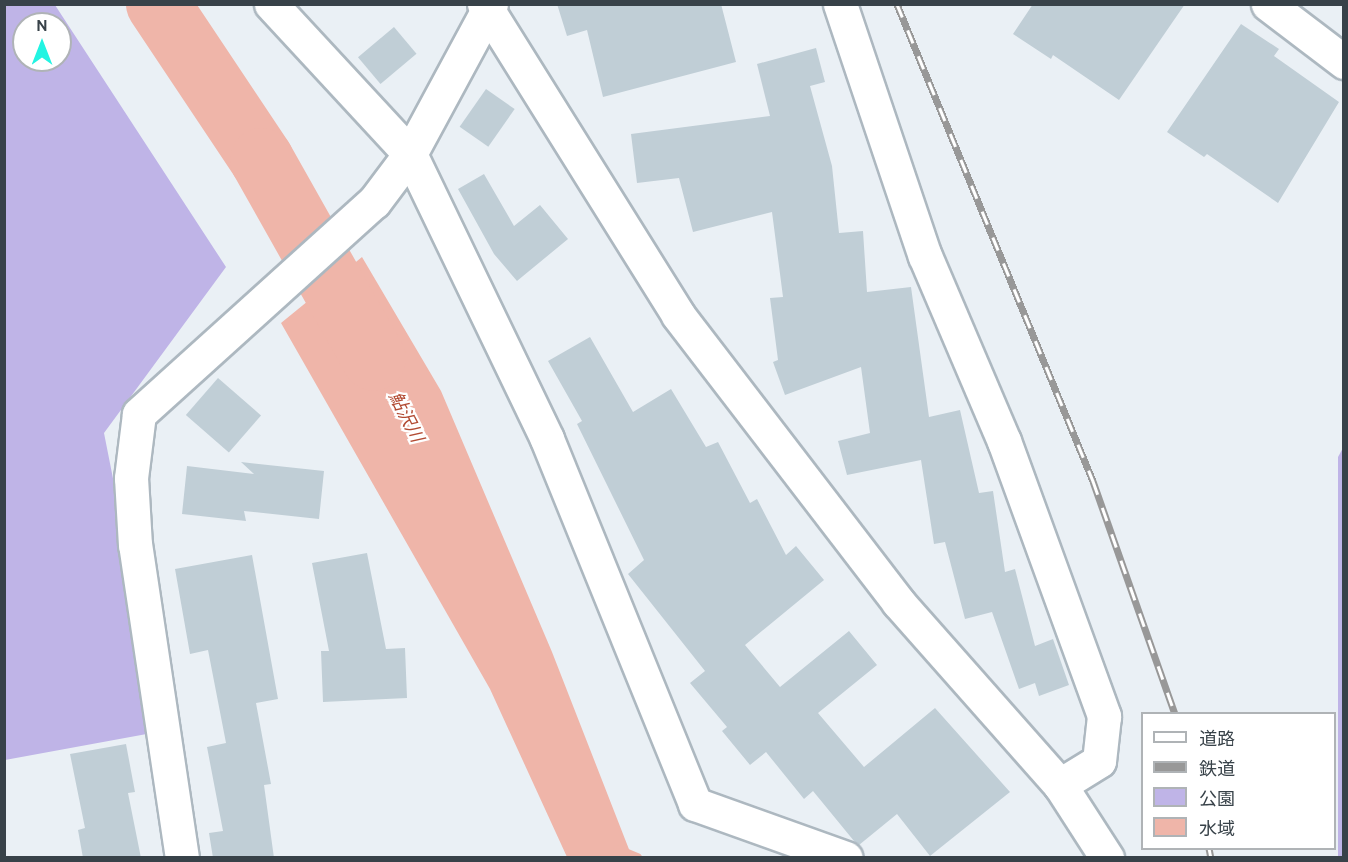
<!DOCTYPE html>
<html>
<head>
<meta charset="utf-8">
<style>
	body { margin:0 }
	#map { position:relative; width:1348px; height:862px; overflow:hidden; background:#eaf0f5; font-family:Cabin,"Noto Sans JP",sans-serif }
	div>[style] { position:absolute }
	.green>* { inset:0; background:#bfb4e7 }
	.water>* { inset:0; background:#efb5a9 }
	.stream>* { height:10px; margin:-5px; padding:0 5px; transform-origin:5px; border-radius:5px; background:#efb5a9 }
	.river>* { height:64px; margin:-32px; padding:0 32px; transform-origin:32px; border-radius:32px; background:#efb5a9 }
	.building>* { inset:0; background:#c0ced6; transform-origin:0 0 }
	.roads { filter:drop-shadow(2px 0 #adb8c0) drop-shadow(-2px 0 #adb8c0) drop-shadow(0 2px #adb8c0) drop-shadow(0 -2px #adb8c0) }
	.minor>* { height:33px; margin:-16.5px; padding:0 16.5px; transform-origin:16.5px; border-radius:16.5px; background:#fff }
	.rail>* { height:7px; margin-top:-3.5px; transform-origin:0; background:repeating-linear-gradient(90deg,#fff 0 14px,#989898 0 28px); box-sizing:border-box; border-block:2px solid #989898 }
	span { translate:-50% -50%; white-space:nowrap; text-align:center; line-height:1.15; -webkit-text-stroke:4.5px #fff; paint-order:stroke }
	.water-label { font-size:18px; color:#b24b33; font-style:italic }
	.frame { position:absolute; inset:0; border:6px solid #384249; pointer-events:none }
	.legend { position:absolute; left:1141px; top:712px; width:195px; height:138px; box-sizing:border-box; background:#fff; border:2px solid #afb3b6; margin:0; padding:8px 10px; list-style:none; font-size:18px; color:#384249 }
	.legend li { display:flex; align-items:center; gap:12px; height:30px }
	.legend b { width:30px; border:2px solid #afb3b6 }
	.north { position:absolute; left:12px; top:12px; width:60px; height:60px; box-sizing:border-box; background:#fff; border:2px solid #afb3b6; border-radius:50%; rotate:0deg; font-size:16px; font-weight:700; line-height:24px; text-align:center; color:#384249 }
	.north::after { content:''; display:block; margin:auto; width:21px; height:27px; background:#22f4e2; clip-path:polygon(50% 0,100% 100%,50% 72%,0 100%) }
</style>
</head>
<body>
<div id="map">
	<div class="green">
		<i style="clip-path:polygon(evenodd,5px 5px,55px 5px,226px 267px,104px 433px,163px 731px,5px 760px,5px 5px,24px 24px,60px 24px,60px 60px,24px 60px,24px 24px)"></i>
		<i style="clip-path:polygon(1343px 448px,1344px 857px,1338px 858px,1338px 457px)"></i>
	</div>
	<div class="water">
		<i style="clip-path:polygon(362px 257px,441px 391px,552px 652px,632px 857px,567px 857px,490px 689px,281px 323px)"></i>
	</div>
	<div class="stream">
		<i style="left:618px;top:850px;width:21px;rotate:23deg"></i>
	</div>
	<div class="river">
		<i style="left:158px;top:4px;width:187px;rotate:56.3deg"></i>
		<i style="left:262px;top:160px;width:228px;rotate:60.6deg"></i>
	</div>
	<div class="building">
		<i style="clip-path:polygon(557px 4px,721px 4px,736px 62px,603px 97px,587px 30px,567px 36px)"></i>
		<i style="clip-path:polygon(1033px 4px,1185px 4px,1119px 100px,1053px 55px,1051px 59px,1013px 34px)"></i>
		<i style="clip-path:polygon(1241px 24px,1279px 49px,1274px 56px,1339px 102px,1278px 203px,1207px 154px,1204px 157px,1167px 132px)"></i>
		<i style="left:394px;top:27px;width:35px;height:47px;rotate:50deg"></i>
		<i style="clip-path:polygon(816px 48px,825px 82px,810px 86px,832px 166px,839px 233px,863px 231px,867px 292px,911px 287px,929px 417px,960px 410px,979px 493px,993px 491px,1005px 572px,1015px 569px,1035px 646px,1053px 639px,1069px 685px,1039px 696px,1035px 683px,1019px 689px,992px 612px,965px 619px,945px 542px,934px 544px,921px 460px,847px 475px,838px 441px,870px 433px,861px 367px,785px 395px,773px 362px,778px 360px,770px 298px,783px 297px,772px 212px,693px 232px,679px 178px,637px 183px,631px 134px,770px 116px,757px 64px)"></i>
		<i style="left:486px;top:89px;width:35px;height:46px;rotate:35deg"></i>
		<i style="clip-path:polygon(484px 174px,514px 226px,540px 205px,568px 239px,517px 281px,494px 254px,458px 189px)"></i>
		<i style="clip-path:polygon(590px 337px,633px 412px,671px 389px,706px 447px,718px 442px,750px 503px,757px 499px,786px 555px,796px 546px,824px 580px,745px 645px,780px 687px,849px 631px,877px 665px,818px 713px,864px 767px,935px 708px,1010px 792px,930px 856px,897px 814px,859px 845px,854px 841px,813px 791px,804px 799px,766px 752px,750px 765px,722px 731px,727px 727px,690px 683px,705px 671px,628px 574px,644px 560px,577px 424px,582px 421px,548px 361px)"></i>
		<i style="left:218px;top:378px;width:57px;height:49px;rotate:41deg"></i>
		<i style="clip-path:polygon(241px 462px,324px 471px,319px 519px,244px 511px,246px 521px,182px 514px,187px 466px,254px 474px)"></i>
		<i style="clip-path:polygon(367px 553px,386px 649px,405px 648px,407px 698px,323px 702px,321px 651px,329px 651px,312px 563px)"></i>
		<i style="clip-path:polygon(252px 555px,278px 699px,256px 703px,271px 784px,264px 785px,274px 858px,213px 858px,209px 833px,223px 831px,207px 747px,226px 743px,208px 650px,190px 654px,175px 569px)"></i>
		<i style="clip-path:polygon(126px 744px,135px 792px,128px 793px,141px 858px,83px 858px,78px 830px,85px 828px,70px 754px)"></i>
	</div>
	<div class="roads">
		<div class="minor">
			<i style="left:271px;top:4px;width:205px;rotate:47.2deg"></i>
			<i style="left:410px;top:154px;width:316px;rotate:64.3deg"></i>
			<i style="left:547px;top:439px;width:394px;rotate:67.9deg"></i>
			<i style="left:695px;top:804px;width:160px;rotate:19.7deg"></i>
			<i style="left:484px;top:4px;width:367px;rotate:58deg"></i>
			<i style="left:678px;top:315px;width:362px;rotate:52.5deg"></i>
			<i style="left:898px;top:602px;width:244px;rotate:48.5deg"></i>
			<i style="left:1060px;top:785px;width:87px;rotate:57.2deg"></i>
			<i style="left:840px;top:4px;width:266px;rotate:71.4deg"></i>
			<i style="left:925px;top:256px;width:201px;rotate:66.9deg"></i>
			<i style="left:1004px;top:441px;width:293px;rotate:70deg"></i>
			<i style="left:1104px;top:716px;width:45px;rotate:96.3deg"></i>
			<i style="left:1099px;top:761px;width:46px;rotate:148.4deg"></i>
			<i style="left:1268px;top:4px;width:96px;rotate:37.3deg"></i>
			<i style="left:182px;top:858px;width:317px;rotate:-98.5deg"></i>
			<i style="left:135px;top:545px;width:67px;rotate:-93.4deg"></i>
			<i style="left:131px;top:478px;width:64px;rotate:-82.9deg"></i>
			<i style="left:139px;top:414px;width:316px;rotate:-42.1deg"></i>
			<i style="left:374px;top:202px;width:60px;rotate:-53.1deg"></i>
			<i style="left:410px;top:154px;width:170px;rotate:-61.6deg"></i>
		</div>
	</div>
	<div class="rail">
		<i style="left:897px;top:4px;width:516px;rotate:67.66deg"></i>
		<i style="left:1093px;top:481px;width:247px;rotate:70.6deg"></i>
		<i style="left:1209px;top:848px;width:10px;rotate:79deg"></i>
	</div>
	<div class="water-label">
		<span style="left:406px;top:417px;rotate:63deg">鮎沢川</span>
	</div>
	<div class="frame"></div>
	<ul class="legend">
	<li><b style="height:8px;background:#fff"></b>道路</li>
	<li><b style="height:8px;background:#989898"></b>鉄道</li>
	<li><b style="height:16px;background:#bfb4e7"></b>公園</li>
	<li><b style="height:16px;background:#efb5a9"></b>水域</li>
	</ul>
	<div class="north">N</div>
</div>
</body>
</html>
